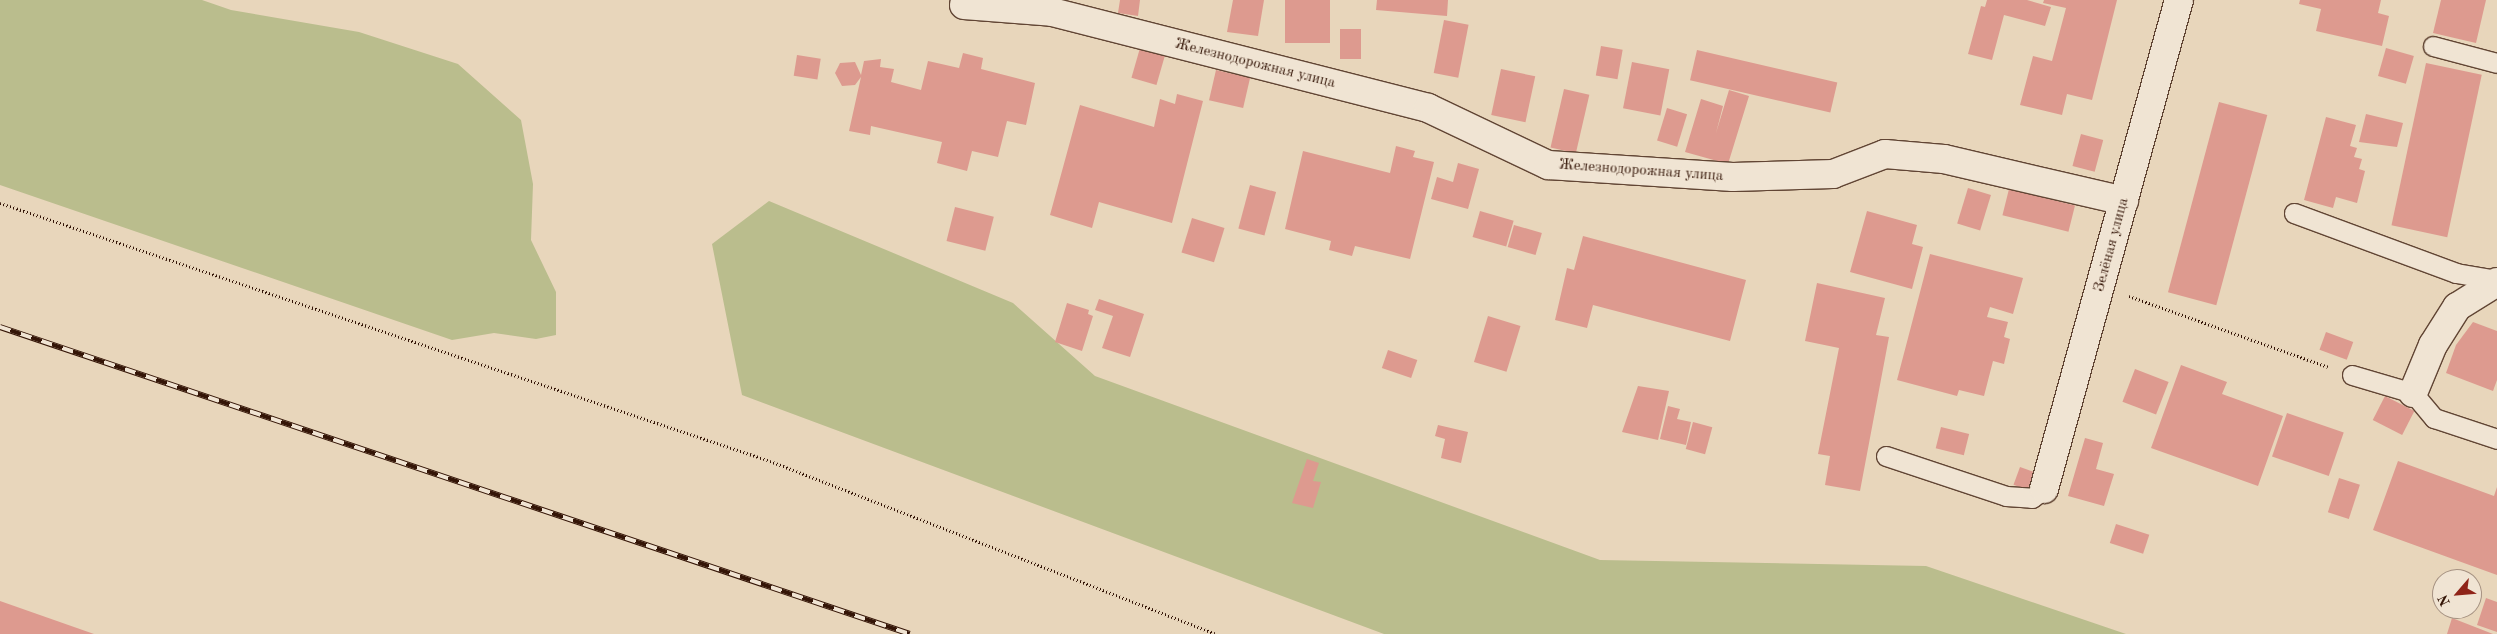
<!DOCTYPE html>
<html>
<head>
<meta charset="utf-8">
<style>
	body { margin:0 }
	#map { position:relative; width:2497px; height:634px; overflow:hidden; background:#e8d6bb; font-family:"Old Standard TT",serif }
	div>[style] { position:absolute }
	.green>* { inset:0; background:#babd8d }
	.building>* { inset:0; background:#dd9a8f; transform-origin:0 0 }
	.path>* { height:3px; margin-top:-1.5px; transform-origin:0; background:repeating-linear-gradient(90deg,#341507 0 1px,transparent 0 3.5px) }
	.roads { filter:drop-shadow(1px 0 #614534) drop-shadow(-1px 0 #614534) drop-shadow(0 1px #614534) drop-shadow(0 -1px #614534) }
	.service>* { height:19px; margin:-9.5px; padding:0 9.5px; transform-origin:9.5px; border-radius:9.5px; background:#f0e4d3 }
	.minor>* { height:28px; margin:-14px; padding:0 14px; transform-origin:14px; border-radius:14px; background:#f0e4d3 }
	.rail>* { height:5.5px; margin-top:-2.75px; transform-origin:0; background:repeating-linear-gradient(90deg,#f0e4d3 0 11px,#341507 0 22px); box-sizing:border-box; border-block:1px solid #341507 }
	span { translate:-50% -50%; white-space:nowrap; text-align:center; line-height:1.15; -webkit-text-stroke:5px #f0e4d3; paint-order:stroke }
	.street-label { font-size:15px; color:#341507 }
	.north { position:absolute; left:2432px; top:569px; width:50px; height:50px; box-sizing:border-box; background:#f0e4d3; border:1px solid #a59181; border-radius:50%; rotate:243deg; font-size:14px; font-weight:700; line-height:20px; text-align:center; color:#341507 }
	.north::after { content:''; display:block; margin:auto; width:18px; height:22px; background:#8f2418; clip-path:polygon(50% 0,100% 100%,50% 72%,0 100%) }
</style>
</head>
<body>
<div id="map">
	<div class="green">
		<i style="clip-path:polygon(0 0,202px 0,231px 10px,359px 32px,458px 64px,521px 120px,533px 184px,531px 240px,556px 292px,556px 335px,536px 339px,494px 333px,452px 340px,0 185px)"></i>
		<i style="clip-path:polygon(769px 201px,1013px 303px,1095px 376px,1600px 560px,1926px 566px,2126px 634px,1384px 634px,742px 395px,712px 244px)"></i>
	</div>
	<div class="building">
		<i style="clip-path:polygon(1120px 0,1140px 0,1138px 16px,1118px 13px)"></i>
		<i style="clip-path:polygon(1233px 0,1264px 0,1258px 36px,1227px 32px)"></i>
		<i style="left:1285px;top:0;width:45px;height:43px"></i>
		<i style="clip-path:polygon(1377px 0,1448px 0,1447px 16px,1376px 10px)"></i>
		<i style="clip-path:polygon(1987px 0,2027px 0,2051px 7px,2045px 26px,2004px 15px,1992px 60px,1968px 54px,1981px 6px,1985px 7px)"></i>
		<i style="clip-path:polygon(2044px 0,2117px 0,2092px 100px,2067px 94px,2062px 115px,2020px 105px,2033px 56px,2052px 61px,2066px 8px,2043px 3px)"></i>
		<i style="clip-path:polygon(2300px 0,2381px 0,2378px 13px,2389px 16px,2382px 46px,2316px 31px,2321px 9px,2299px 4px)"></i>
		<i style="clip-path:polygon(2441px 0,2486px 0,2476px 43px,2433px 33px)"></i>
		<i style="left:1444px;top:20px;width:25px;height:54px;rotate:11deg"></i>
		<i style="left:1340px;top:29px;width:21px;height:30px"></i>
		<i style="left:1601px;top:46px;width:22px;height:30px;rotate:10deg"></i>
		<i style="left:1140px;top:48px;width:26px;height:31px;rotate:16deg"></i>
		<i style="left:2386px;top:48px;width:29px;height:29px;rotate:16deg"></i>
		<i style="left:1697px;top:50px;width:144px;height:31px;rotate:13deg"></i>
		<i style="clip-path:polygon(963px 53px,983px 58px,981px 69px,1035px 83px,1026px 125px,1007px 121px,998px 157px,972px 151px,967px 171px,937px 163px,942px 142px,871px 126px,870px 135px,849px 131px,861px 77px,855px 85px,842px 86px,835px 73px,840px 63px,855px 62px,861px 75px,864px 61px,881px 59px,880px 67px,894px 69px,891px 82px,921px 90px,928px 61px,959px 68px)"></i>
		<i style="left:797px;top:55px;width:24px;height:21px;rotate:9deg"></i>
		<i style="left:1632px;top:62px;width:38px;height:47px;rotate:11deg"></i>
		<i style="left:2426px;top:63px;width:57px;height:166px;rotate:12deg"></i>
		<i style="left:1501px;top:69px;width:35px;height:47px;rotate:12deg"></i>
		<i style="left:1216px;top:70px;width:35px;height:31px;rotate:13deg"></i>
		<i style="left:1564px;top:89px;width:26px;height:60px;rotate:13deg"></i>
		<i style="clip-path:polygon(1729px 90px,1749px 96px,1728px 164px,1685px 152px,1701px 99px,1723px 106px,1716px 133px)"></i>
		<i style="clip-path:polygon(1177px 94px,1203px 101px,1172px 223px,1099px 202px,1092px 228px,1050px 215px,1080px 105px,1154px 127px,1160px 99px,1175px 104px)"></i>
		<i style="left:2219px;top:102px;width:50px;height:197px;rotate:15deg"></i>
		<i style="left:1667px;top:108px;width:21px;height:34px;rotate:17deg"></i>
		<i style="clip-path:polygon(2366px 114px,2403px 123px,2397px 147px,2359px 142px)"></i>
		<i style="clip-path:polygon(2326px 117px,2356px 125px,2350px 146px,2357px 148px,2354px 157px,2362px 159px,2359px 169px,2365px 171px,2357px 203px,2336px 197px,2333px 208px,2304px 200px)"></i>
		<i style="left:2081px;top:134px;width:23px;height:33px;rotate:15deg"></i>
		<i style="clip-path:polygon(1396px 146px,1415px 151px,1413px 157px,1434px 162px,1410px 259px,1355px 246px,1352px 256px,1329px 250px,1331px 241px,1285px 229px,1303px 151px,1390px 173px)"></i>
		<i style="clip-path:polygon(1458px 163px,1479px 169px,1468px 209px,1431px 199px,1437px 177px,1453px 182px)"></i>
		<i style="left:1250px;top:185px;width:27px;height:45px;rotate:15deg"></i>
		<i style="left:1968px;top:188px;width:24px;height:37px;rotate:17deg"></i>
		<i style="left:2009px;top:189px;width:68px;height:27px;rotate:14deg"></i>
		<i style="left:955px;top:207px;width:40px;height:35px;rotate:14deg"></i>
		<i style="left:1480px;top:211px;width:35px;height:27px;rotate:16deg"></i>
		<i style="clip-path:polygon(1867px 211px,1917px 225px,1912px 244px,1923px 247px,1912px 289px,1850px 272px)"></i>
		<i style="left:1192px;top:218px;width:34px;height:36px;rotate:17deg"></i>
		<i style="left:1514px;top:225px;width:29px;height:23px;rotate:16deg"></i>
		<i style="clip-path:polygon(1583px 236px,1746px 280px,1730px 341px,1593px 305px,1587px 328px,1555px 320px,1567px 268px,1574px 270px)"></i>
		<i style="clip-path:polygon(1930px 254px,2023px 278px,2013px 314px,1990px 307px,1987px 317px,2008px 322px,2004px 337px,2010px 339px,2004px 364px,1993px 361px,1984px 396px,1959px 390px,1957px 396px,1897px 380px)"></i>
		<i style="clip-path:polygon(1817px 283px,1885px 298px,1876px 335px,1889px 337px,1860px 491px,1825px 485px,1830px 456px,1818px 454px,1839px 348px,1805px 341px)"></i>
		<i style="clip-path:polygon(1099px 299px,1144px 314px,1130px 357px,1102px 348px,1113px 316px,1095px 310px)"></i>
		<i style="clip-path:polygon(1067px 303px,1089px 310px,1088px 314px,1093px 316px,1082px 351px,1055px 342px)"></i>
		<i style="left:1488px;top:316px;width:34px;height:48px;rotate:17deg"></i>
		<i style="clip-path:polygon(2473px 322px,2497px 331px,2497px 380px,2493px 391px,2446px 373px,2456px 345px)"></i>
		<i style="left:2326px;top:332px;width:29px;height:19px;rotate:20deg"></i>
		<i style="left:1388px;top:350px;width:31px;height:19px;rotate:19deg"></i>
		<i style="clip-path:polygon(2181px 365px,2227px 382px,2222px 394px,2283px 416px,2258px 486px,2151px 448px)"></i>
		<i style="left:2135px;top:369px;width:36px;height:35px;rotate:21deg"></i>
		<i style="clip-path:polygon(1638px 386px,1669px 391px,1658px 440px,1622px 432px)"></i>
		<i style="left:2385px;top:396px;width:33px;height:27px;rotate:27deg"></i>
		<i style="clip-path:polygon(1668px 406px,1680px 409px,1677px 419px,1691px 422px,1686px 445px,1660px 439px)"></i>
		<i style="left:2287px;top:413px;width:60px;height:46px;rotate:19deg"></i>
		<i style="left:1693px;top:422px;width:20px;height:28px;rotate:15deg"></i>
		<i style="clip-path:polygon(1438px 425px,1468px 432px,1461px 463px,1441px 458px,1445px 439px,1435px 436px)"></i>
		<i style="left:1941px;top:427px;width:29px;height:22px;rotate:14deg"></i>
		<i style="clip-path:polygon(2085px 438px,2103px 443px,2096px 469px,2114px 474px,2104px 506px,2068px 496px)"></i>
		<i style="clip-path:polygon(1307px 459px,1319px 463px,1313px 481px,1321px 482px,1313px 508px,1292px 503px)"></i>
		<i style="clip-path:polygon(2398px 461px,2494px 496px,2497px 487px,2497px 575px,2373px 530px)"></i>
		<i style="left:2020px;top:467px;width:15px;height:19px;rotate:20deg"></i>
		<i style="left:2339px;top:478px;width:22px;height:36px;rotate:18deg"></i>
		<i style="left:2116px;top:524px;width:35px;height:20px;rotate:18deg"></i>
		<i style="clip-path:polygon(2486px 598px,2497px 602px,2497px 632px,2477px 625px)"></i>
		<i style="clip-path:polygon(0 601px,94px 634px,0 634px)"></i>
		<i style="clip-path:polygon(2452px 618px,2493px 634px,2447px 634px)"></i>
	</div>
	<div class="path">
		<i style="left:0;top:203px;width:812px;rotate:18.52deg"></i>
		<i style="left:770px;top:461px;width:477px;rotate:21.2deg"></i>
		<i style="left:2129px;top:296px;width:211px;rotate:19.6deg"></i>
	</div>
	<div class="roads">
		<div class="service">
			<i style="left:2433px;top:46px;width:66px;rotate:14.9deg"></i>
			<i style="left:2294px;top:213px;width:173px;rotate:20.3deg"></i>
			<i style="left:2456px;top:273px;width:42px;rotate:9.7deg"></i>
			<i style="left:2352px;top:375px;width:64px;rotate:16.4deg"></i>
			<i style="left:2413px;top:393px;width:33px;rotate:50deg"></i>
			<i style="left:2434px;top:418px;width:66px;rotate:18.4deg"></i>
			<i style="left:1886px;top:456px;width:126px;rotate:18.4deg"></i>
			<i style="left:2006px;top:496px;width:26px;rotate:4deg"></i>
			<i style="left:2032px;top:498px;width:15px;rotate:-37deg"></i>
		</div>
		<div class="minor">
			<i style="left:964px;top:5px;width:88px;rotate:4.5deg"></i>
			<i style="left:1052px;top:12px;width:388px;rotate:14.3deg"></i>
			<i style="left:1428px;top:108px;width:133px;rotate:25.4deg"></i>
			<i style="left:1548px;top:165px;width:185px;rotate:3.7deg"></i>
			<i style="left:1733px;top:177px;width:100px;rotate:-1.7deg"></i>
			<i style="left:1833px;top:174px;width:56px;rotate:-21deg"></i>
			<i style="left:1885px;top:154px;width:59px;rotate:4.8deg"></i>
			<i style="left:1944px;top:159px;width:185px;rotate:13.1deg"></i>
			<i style="left:2413px;top:393px;width:52px;rotate:-67.4deg"></i>
			<i style="left:2433px;top:345px;width:45px;rotate:-57.7deg"></i>
			<i style="left:2457px;top:307px;width:47px;rotate:-32deg"></i>
			<i style="left:2044px;top:489px;width:507px;rotate:-74.57deg"></i>
		</div>
	</div>
	<div class="rail">
		<i style="left:0;top:327px;width:960px;rotate:18.64deg"></i>
	</div>
	<div class="street-label">
		<span style="left:1255px;top:64px;rotate:14deg">Железнодорожная улица</span>
		<span style="left:1641px;top:171px;rotate:4deg">Железнодорожная улица</span>
		<span style="left:2112px;top:245px;rotate:-75deg">Зелёная улица</span>
	</div>
	<div class="north">N</div>
</div>
</body>
</html>
